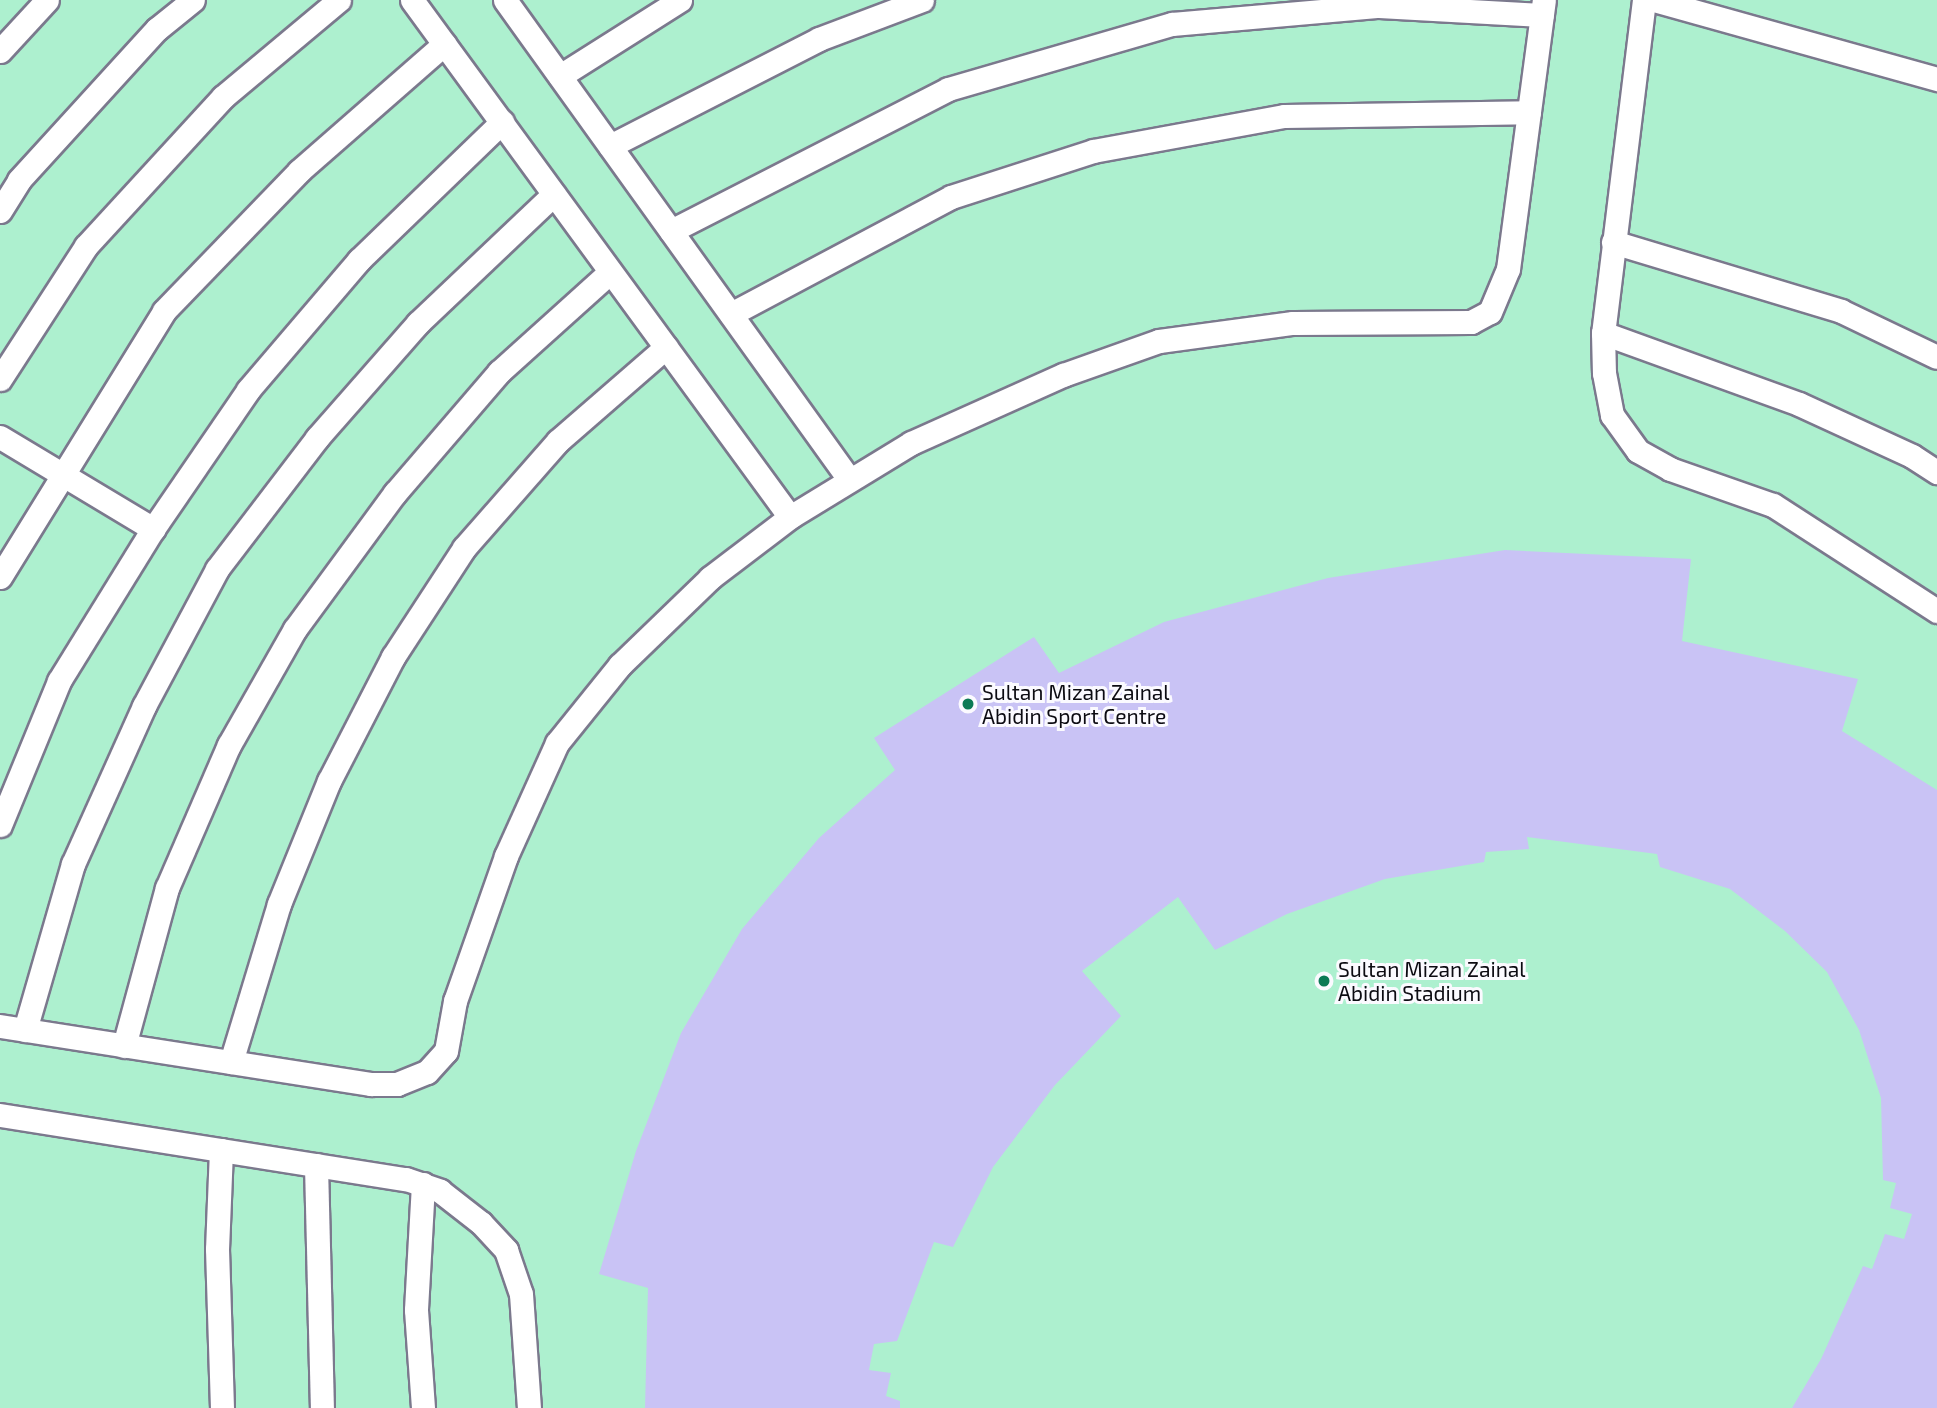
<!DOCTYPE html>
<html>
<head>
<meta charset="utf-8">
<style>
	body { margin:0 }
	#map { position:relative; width:1937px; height:1408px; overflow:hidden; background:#fbfaff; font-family:"Exo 2",sans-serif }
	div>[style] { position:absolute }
	.green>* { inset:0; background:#adf0cf; transform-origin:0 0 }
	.building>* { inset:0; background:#c9c3f5 }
	.roads { filter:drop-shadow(2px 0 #7b798d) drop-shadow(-2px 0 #7b798d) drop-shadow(0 2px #7b798d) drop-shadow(0 -2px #7b798d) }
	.service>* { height:23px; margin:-11.5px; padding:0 11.5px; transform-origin:11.5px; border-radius:11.5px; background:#fff }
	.dots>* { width:19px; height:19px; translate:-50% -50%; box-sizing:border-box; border:4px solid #fbfaff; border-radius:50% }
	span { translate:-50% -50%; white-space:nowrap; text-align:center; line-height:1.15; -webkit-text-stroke:6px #fbfaff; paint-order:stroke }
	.poi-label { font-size:21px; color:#0c0b12 }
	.left { translate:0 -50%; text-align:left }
</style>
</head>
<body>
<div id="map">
	<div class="green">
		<i style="left:0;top:0;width:1937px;height:1408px"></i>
	</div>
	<div class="building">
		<i style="clip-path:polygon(1505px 550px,1691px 559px,1682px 641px,1858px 679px,1842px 731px,1937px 790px,1937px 1408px,1792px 1408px,1821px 1359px,1863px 1266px,1872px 1269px,1885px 1234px,1904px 1239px,1912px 1214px,1890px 1208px,1896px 1183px,1883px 1180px,1881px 1098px,1859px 1030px,1827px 972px,1785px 931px,1730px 889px,1660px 867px,1657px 854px,1527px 837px,1529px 849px,1486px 852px,1484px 862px,1385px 879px,1287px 914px,1215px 950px,1178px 897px,1082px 971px,1121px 1016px,1055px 1085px,993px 1167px,953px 1247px,934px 1242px,897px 1341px,874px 1344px,869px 1370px,891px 1373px,886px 1396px,900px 1401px,900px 1408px,645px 1408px,648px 1288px,599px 1274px,636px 1151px,681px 1033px,742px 929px,819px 838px,895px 770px,874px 738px,1034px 637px,1059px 673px,1164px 622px,1328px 578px)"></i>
	</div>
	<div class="roads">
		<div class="service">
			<i style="left:412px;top:0;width:640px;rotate:53.83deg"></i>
			<i style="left:505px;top:0;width:590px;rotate:54.32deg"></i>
			<i style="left:1644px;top:0;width:336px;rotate:97deg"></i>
			<i style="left:1603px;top:333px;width:40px;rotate:88.6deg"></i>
			<i style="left:1604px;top:373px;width:43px;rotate:79.2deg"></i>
			<i style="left:1612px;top:415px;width:44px;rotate:54.2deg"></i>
			<i style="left:1638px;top:451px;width:37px;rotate:29deg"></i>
			<i style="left:1670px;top:469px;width:109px;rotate:19.3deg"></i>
			<i style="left:1773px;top:505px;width:195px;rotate:32.9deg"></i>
			<i style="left:1654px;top:0;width:294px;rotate:15.6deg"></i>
			<i style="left:0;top:51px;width:69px;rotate:-47.3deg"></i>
			<i style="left:560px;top:76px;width:142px;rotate:-32.3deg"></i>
			<i style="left:610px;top:146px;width:235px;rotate:-27.1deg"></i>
			<i style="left:819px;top:39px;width:110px;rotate:-20.7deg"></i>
			<i style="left:0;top:211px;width:36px;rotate:-58deg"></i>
			<i style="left:19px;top:180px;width:205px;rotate:-47.6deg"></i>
			<i style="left:157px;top:29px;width:46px;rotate:-38.9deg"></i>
			<i style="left:671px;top:231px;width:311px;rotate:-27.1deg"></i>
			<i style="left:948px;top:89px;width:233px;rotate:-16.2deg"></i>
			<i style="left:1172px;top:24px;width:208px;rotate:-5deg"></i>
			<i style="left:1379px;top:6px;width:163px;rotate:3.2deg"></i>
			<i style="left:1613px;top:242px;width:238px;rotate:16.8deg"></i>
			<i style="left:1841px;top:311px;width:106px;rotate:25.6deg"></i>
			<i style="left:731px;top:314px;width:249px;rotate:-28deg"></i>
			<i style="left:951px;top:197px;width:149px;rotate:-17.9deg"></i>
			<i style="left:1093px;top:151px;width:194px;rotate:-10.4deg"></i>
			<i style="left:1284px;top:116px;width:245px;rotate:-0.9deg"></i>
			<i style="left:1603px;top:333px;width:208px;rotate:19.9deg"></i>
			<i style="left:1799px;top:404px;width:124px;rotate:24.7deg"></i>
			<i style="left:1912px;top:456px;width:30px;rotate:33deg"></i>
			<i style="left:0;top:379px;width:158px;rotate:-57.1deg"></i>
			<i style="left:86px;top:246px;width:202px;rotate:-47.4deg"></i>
			<i style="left:223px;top:97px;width:151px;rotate:-39.9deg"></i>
			<i style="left:0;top:437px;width:179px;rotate:31deg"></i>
			<i style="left:0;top:577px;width:312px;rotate:-58.3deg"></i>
			<i style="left:164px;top:311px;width:194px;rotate:-46deg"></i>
			<i style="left:299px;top:171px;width:193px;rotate:-41.2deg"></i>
			<i style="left:0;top:825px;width:156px;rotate:-67.7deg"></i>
			<i style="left:59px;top:681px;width:179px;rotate:-58.3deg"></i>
			<i style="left:153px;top:529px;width:168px;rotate:-55.6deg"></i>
			<i style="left:248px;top:390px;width:171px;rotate:-49.5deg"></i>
			<i style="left:359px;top:260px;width:199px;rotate:-44deg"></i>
			<i style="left:0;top:1026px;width:376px;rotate:8.9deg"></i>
			<i style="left:371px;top:1084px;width:26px"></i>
			<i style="left:397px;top:1084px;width:32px;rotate:-22deg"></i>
			<i style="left:427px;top:1072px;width:28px;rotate:-48deg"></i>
			<i style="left:446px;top:1051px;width:51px;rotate:-79.8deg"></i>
			<i style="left:455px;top:1001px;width:154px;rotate:-70.6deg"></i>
			<i style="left:506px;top:856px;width:124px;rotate:-65.7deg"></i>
			<i style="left:557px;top:743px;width:100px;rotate:-51.1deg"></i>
			<i style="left:620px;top:665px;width:125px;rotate:-44deg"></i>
			<i style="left:710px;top:578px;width:101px;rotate:-37.3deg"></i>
			<i style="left:790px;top:517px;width:142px;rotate:-31.4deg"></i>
			<i style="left:911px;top:443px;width:167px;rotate:-24.1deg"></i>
			<i style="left:1063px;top:375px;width:102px;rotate:-19.5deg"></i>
			<i style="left:1159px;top:341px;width:135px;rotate:-7.7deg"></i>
			<i style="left:1293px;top:323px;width:178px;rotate:-0.3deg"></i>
			<i style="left:1471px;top:322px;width:21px;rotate:-28deg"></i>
			<i style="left:1490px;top:312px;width:47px;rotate:-67.3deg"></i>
			<i style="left:1508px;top:269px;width:271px;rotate:-82.4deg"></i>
			<i style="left:25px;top:1030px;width:173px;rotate:-73.9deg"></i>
			<i style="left:73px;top:864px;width:173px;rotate:-65.8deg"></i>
			<i style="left:144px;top:706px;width:155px;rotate:-61.9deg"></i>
			<i style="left:217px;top:569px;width:165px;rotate:-52.6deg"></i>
			<i style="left:317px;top:438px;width:153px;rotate:-48.7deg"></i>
			<i style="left:418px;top:323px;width:187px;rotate:-43.5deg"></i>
			<i style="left:124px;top:1046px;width:164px;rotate:-74.8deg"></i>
			<i style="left:167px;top:888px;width:156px;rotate:-66.6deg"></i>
			<i style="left:229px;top:745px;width:133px;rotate:-60.4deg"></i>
			<i style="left:295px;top:629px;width:169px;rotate:-53.7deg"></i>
			<i style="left:395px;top:493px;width:160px;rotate:-49.3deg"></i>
			<i style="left:499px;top:372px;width:149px;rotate:-42deg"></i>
			<i style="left:231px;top:1062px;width:165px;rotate:-73.1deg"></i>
			<i style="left:279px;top:904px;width:133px;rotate:-67.9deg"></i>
			<i style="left:329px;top:781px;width:140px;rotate:-62.7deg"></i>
			<i style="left:393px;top:657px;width:130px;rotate:-56.9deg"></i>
			<i style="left:464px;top:548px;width:142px;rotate:-48.7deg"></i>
			<i style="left:558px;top:441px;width:143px;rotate:-41deg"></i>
			<i style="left:0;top:1115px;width:411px;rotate:9deg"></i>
			<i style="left:406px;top:1179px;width:36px;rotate:19deg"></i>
			<i style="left:440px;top:1191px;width:52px;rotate:38deg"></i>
			<i style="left:481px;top:1223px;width:37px;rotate:47deg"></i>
			<i style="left:506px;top:1250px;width:46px;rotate:71.2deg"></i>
			<i style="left:521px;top:1294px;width:114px;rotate:86deg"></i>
			<i style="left:221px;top:1150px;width:99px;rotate:92.3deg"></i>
			<i style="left:217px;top:1249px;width:159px;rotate:88.2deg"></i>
			<i style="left:316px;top:1165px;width:243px;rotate:88.6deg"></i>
			<i style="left:423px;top:1184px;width:126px;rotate:93.2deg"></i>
			<i style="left:416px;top:1310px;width:98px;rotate:85.9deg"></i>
		</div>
	</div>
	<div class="dots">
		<i style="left:968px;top:704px;background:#0c7a55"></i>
		<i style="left:1324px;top:981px;background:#0c7a55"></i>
	</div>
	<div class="poi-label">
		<span class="left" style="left:982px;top:704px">Sultan Mizan Zainal<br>Abidin Sport Centre</span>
		<span class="left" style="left:1338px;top:981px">Sultan Mizan Zainal<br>Abidin Stadium</span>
	</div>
</div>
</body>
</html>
